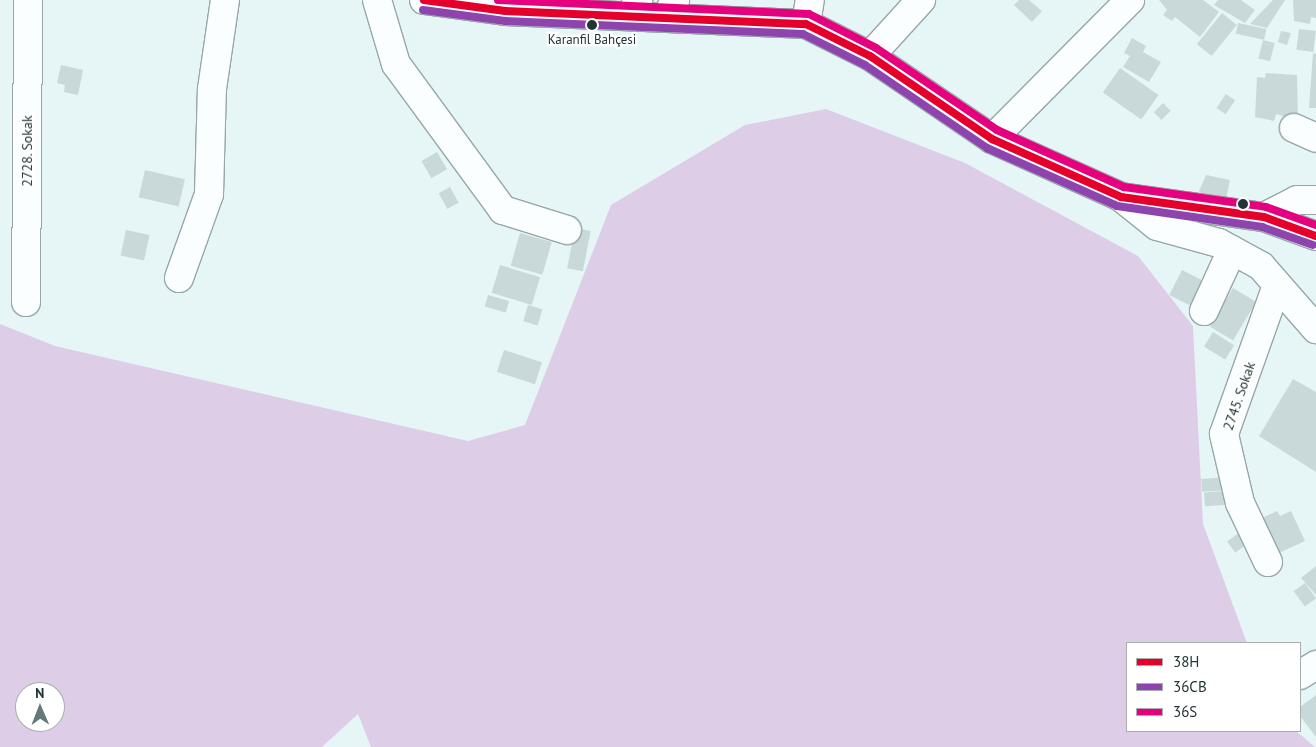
<!DOCTYPE html>
<html>
<head>
<meta charset="utf-8">
<style>
	body { margin:0 }
	#map { position:relative; width:1316px; height:747px; overflow:hidden; background:#e6f6f7; font-family:"PT Sans",sans-serif }
	div>[style] { position:absolute }
	.forest>* { inset:0; background:#ddcde6 }
	.building>* { inset:0; background:#c9d9d9; transform-origin:0 0 }
	.roads { filter:drop-shadow(1px 0 #97a7a8) drop-shadow(-1px 0 #97a7a8) drop-shadow(0 1px #97a7a8) drop-shadow(0 -1px #97a7a8) }
	.minor>* { height:28px; margin:-14px; padding:0 14px; transform-origin:14px; border-radius:14px; background:#fbfefe }
	.major>* { height:28px; margin:-14px; padding:0 14px; transform-origin:14px; border-radius:14px; background:#fbfefe }
	.bus-1>* { height:8px; margin:-4px; padding:0 4px; transform-origin:4px; border-radius:4px; background:#e4002b }
	.bus-2>* { height:8px; margin:-4px; padding:0 4px; transform-origin:4px; border-radius:4px; background:#8e44ad }
	.bus-3>* { height:8px; margin:-4px; padding:0 4px; transform-origin:4px; border-radius:4px; background:#e5007d }
	.dots>* { width:14px; height:14px; translate:-50% -50%; box-sizing:border-box; border:2px solid #fff; border-radius:50% }
	span { translate:-50% -50%; white-space:nowrap; text-align:center; line-height:1.15; -webkit-text-stroke:4.5px #fff; paint-order:stroke }
	.bus-label { font-size:13px; color:#223435 }
	.street-label { font-size:14px; color:#223435 }
	.legend { position:absolute; left:1126px; top:642px; width:175px; height:90px; box-sizing:border-box; background:#fff; border:1px solid #a7aeae; margin:0; padding:6px 9px; list-style:none; font-size:15px; color:#223435 }
	.legend li { display:flex; align-items:center; gap:10px; height:25px }
	.legend b { width:25px; border:1px solid #a7aeae }
	.north { position:absolute; left:15px; top:682px; width:50px; height:50px; box-sizing:border-box; background:#fff; border:1px solid #a7aeae; border-radius:50%; rotate:359deg; font-size:14px; font-weight:700; line-height:20px; text-align:center; color:#223435 }
	.north::after { content:''; display:block; margin:auto; width:18px; height:22px; background:#677879; clip-path:polygon(50% 0,100% 100%,50% 72%,0 100%) }
</style>
</head>
<body>
<div id="map">
	<div class="forest">
		<i style="clip-path:polygon(evenodd,826px 109px,965px 163px,1138px 256px,1193px 326px,1203px 524px,1247px 643px,1127px 643px,1127px 731px,1296px 731px,1315px 747px,371px 747px,358px 714px,322px 747px,0 747px,0 324px,55px 346px,468px 441px,525px 425px,611px 205px,745px 125px,826px 109px,25px 692px,55px 692px,55px 722px,25px 722px,25px 692px)"></i>
	</div>
	<div class="building">
		<i style="clip-path:polygon(1019px 0,1029px 0,1042px 11px,1032px 22px,1014px 5px)"></i>
		<i style="clip-path:polygon(1159px 0,1203px 0,1219px 12px,1200px 37px,1175px 17px,1172px 21px,1163px 15px,1167px 10px)"></i>
		<i style="clip-path:polygon(1218px 0,1241px 0,1255px 10px,1245px 23px,1214px 5px)"></i>
		<i style="clip-path:polygon(1273px 0,1285px 0,1267px 28px,1250px 24px)"></i>
		<i style="clip-path:polygon(1293px 0,1316px 0,1316px 18px,1311px 17px,1310px 24px,1294px 21px)"></i>
		<i style="left:1222px;top:13px;width:19px;height:40px;rotate:39deg"></i>
		<i style="left:1238px;top:23px;width:29px;height:11px;rotate:12deg"></i>
		<i style="left:1299px;top:29px;width:17px;height:21px;rotate:7deg"></i>
		<i style="clip-path:polygon(1281px 31px,1291px 33px,1287px 45px,1278px 42px)"></i>
		<i style="clip-path:polygon(1132px 38px,1146px 46px,1143px 52px,1161px 62px,1149px 82px,1123px 67px,1130px 56px,1124px 53px)"></i>
		<i style="left:1263px;top:40px;width:12px;height:19px;rotate:14deg"></i>
		<i style="clip-path:polygon(1313px 53px,1316px 54px,1316px 108px,1309px 108px)"></i>
		<i style="clip-path:polygon(61px 65px,83px 70px,78px 95px,64px 92px,65px 85px,57px 83px)"></i>
		<i style="left:1120px;top:68px;width:47px;height:30px;rotate:35deg"></i>
		<i style="clip-path:polygon(1266px 73px,1297px 75px,1298px 120px,1276px 114px,1274px 121px,1255px 117px,1257px 77px,1265px 78px)"></i>
		<i style="left:1226px;top:94px;width:11px;height:17px;rotate:34deg"></i>
		<i style="left:1163px;top:103px;width:11px;height:13px;rotate:45deg"></i>
		<i style="left:437px;top:152px;width:20px;height:18px;rotate:60deg"></i>
		<i style="left:145px;top:170px;width:41px;height:28px;rotate:13deg"></i>
		<i style="clip-path:polygon(1206px 175px,1230px 180px,1226px 199px,1202px 195px,1199px 191px)"></i>
		<i style="left:450px;top:187px;width:18px;height:13px;rotate:61deg"></i>
		<i style="left:575px;top:228px;width:16px;height:41px;rotate:11deg"></i>
		<i style="left:126px;top:230px;width:24px;height:26px;rotate:12deg"></i>
		<i style="left:520px;top:233px;width:33px;height:34px;rotate:16deg"></i>
		<i style="left:500px;top:265px;width:42px;height:29px;rotate:17deg"></i>
		<i style="left:1182px;top:270px;width:31px;height:28px;rotate:27deg"></i>
		<i style="left:1233px;top:288px;width:27px;height:45px;rotate:31deg"></i>
		<i style="left:488px;top:295px;width:22px;height:12px;rotate:16deg"></i>
		<i style="left:528px;top:305px;width:15px;height:17px;rotate:16deg"></i>
		<i style="left:1213px;top:332px;width:25px;height:17px;rotate:32deg"></i>
		<i style="left:504px;top:350px;width:40px;height:23px;rotate:18deg"></i>
		<i style="clip-path:polygon(1293px 379px,1316px 392px,1316px 472px,1259px 436px)"></i>
		<i style="left:1228px;top:477px;width:13px;height:27px;rotate:86deg"></i>
		<i style="left:1224px;top:491px;width:14px;height:20px;rotate:86deg"></i>
		<i style="clip-path:polygon(1277px 511px,1280px 516px,1291px 511px,1305px 541px,1279px 553px,1262px 518px)"></i>
		<i style="left:1240px;top:532px;width:14px;height:16px;rotate:54deg"></i>
		<i style="clip-path:polygon(1316px 566px,1316px 595px,1301px 578px)"></i>
		<i style="left:1305px;top:583px;width:19px;height:14px;rotate:54deg"></i>
		<i style="clip-path:polygon(1316px 695px,1316px 737px,1300px 716px,1300px 707px)"></i>
	</div>
	<div class="roads">
		<div class="minor">
			<i style="left:377px;top:0;width:67px;rotate:73.5deg"></i>
			<i style="left:396px;top:64px;width:181px;rotate:53.8deg"></i>
			<i style="left:503px;top:210px;width:67px;rotate:17.4deg"></i>
			<i style="left:631px;top:14px;width:16px;rotate:-63deg"></i>
			<i style="left:667px;top:16px;width:18px;rotate:-63deg"></i>
			<i style="left:806px;top:24px;width:24px;rotate:-81deg"></i>
			<i style="left:870px;top:56px;width:76px;rotate:-47.7deg"></i>
			<i style="left:1294px;top:128px;width:24px;rotate:24deg"></i>
			<i style="left:992px;top:139px;width:196px;rotate:-45.2deg"></i>
			<i style="left:1121px;top:197px;width:46px;rotate:38.9deg"></i>
			<i style="left:1157px;top:226px;width:64px;rotate:15.3deg"></i>
			<i style="left:1219px;top:243px;width:48px;rotate:28.7deg"></i>
			<i style="left:1261px;top:266px;width:84px;rotate:48.9deg"></i>
			<i style="left:1264px;top:217px;width:37px;rotate:-27deg"></i>
			<i style="left:1297px;top:200px;width:19px"></i>
			<i style="left:179px;top:278px;width:89px;rotate:-70.3deg"></i>
			<i style="left:209px;top:194px;width:105px;rotate:-88.4deg"></i>
			<i style="left:212px;top:89px;width:90px;rotate:-81.7deg"></i>
			<i style="left:26px;top:302px;width:302px;rotate:-89.6deg"></i>
			<i style="left:1204px;top:311px;width:67px;rotate:-65.3deg"></i>
			<i style="left:1268px;top:562px;width:65px;rotate:-115.4deg"></i>
			<i style="left:1240px;top:503px;width:71px;rotate:-103.1deg"></i>
			<i style="left:1224px;top:434px;width:158px;rotate:-70.4deg"></i>
			<i style="left:1300px;top:675px;width:19px;rotate:-32deg"></i>
		</div>
		<div class="major">
			<i style="left:424px;top:0;width:82px;rotate:7.7deg"></i>
			<i style="left:505px;top:11px;width:301px;rotate:2.5deg"></i>
			<i style="left:806px;top:24px;width:72px;rotate:26.6deg"></i>
			<i style="left:870px;top:56px;width:148px;rotate:34.2deg"></i>
			<i style="left:992px;top:139px;width:141px;rotate:24.2deg"></i>
			<i style="left:1121px;top:197px;width:144px;rotate:8deg"></i>
			<i style="left:1264px;top:217px;width:55px;rotate:20.1deg"></i>
		</div>
	</div>
	<div class="bus-1">
		<i style="left:424px;top:0;width:82px;rotate:7.7deg"></i>
		<i style="left:505px;top:11px;width:301px;rotate:2.5deg"></i>
		<i style="left:806px;top:24px;width:72px;rotate:26.6deg"></i>
		<i style="left:870px;top:56px;width:148px;rotate:34.2deg"></i>
		<i style="left:992px;top:139px;width:141px;rotate:24.2deg"></i>
		<i style="left:1121px;top:197px;width:144px;rotate:8deg"></i>
		<i style="left:1264px;top:217px;width:55px;rotate:20.1deg"></i>
	</div>
	<div class="bus-2">
		<i style="left:423px;top:10px;width:83px;rotate:7.6deg"></i>
		<i style="left:505px;top:21px;width:298px;rotate:2.5deg"></i>
		<i style="left:803px;top:34px;width:69px;rotate:26.6deg"></i>
		<i style="left:865px;top:65px;width:148px;rotate:34.2deg"></i>
		<i style="left:987px;top:148px;width:142px;rotate:24deg"></i>
		<i style="left:1117px;top:206px;width:147px;rotate:8.2deg"></i>
		<i style="left:1262px;top:227px;width:54px;rotate:19.4deg"></i>
	</div>
	<div class="bus-3">
		<i style="left:498px;top:0;width:311px;rotate:2.6deg"></i>
		<i style="left:809px;top:14px;width:75px;rotate:26.9deg"></i>
		<i style="left:876px;top:48px;width:146px;rotate:34.1deg"></i>
		<i style="left:997px;top:130px;width:139px;rotate:24.2deg"></i>
		<i style="left:1124px;top:187px;width:143px;rotate:8deg"></i>
		<i style="left:1266px;top:207px;width:53px;rotate:19.8deg"></i>
	</div>
	<div class="dots">
		<i style="left:592px;top:25px;background:#223435"></i>
		<i style="left:1243px;top:204px;background:#223435"></i>
	</div>
	<div class="bus-label">
		<span style="left:592px;top:40px">Karanfil Bahçesi</span>
	</div>
	<div class="street-label">
		<span style="left:27px;top:151px;rotate:-90deg">2728. Sokak</span>
		<span style="left:1239px;top:396px;rotate:-71deg">2745. Sokak</span>
	</div>
	<ul class="legend">
	<li><b style="height:6px;background:#e4002b"></b>38H</li>
	<li><b style="height:6px;background:#8e44ad"></b>36CB</li>
	<li><b style="height:6px;background:#e5007d"></b>36S</li>
	</ul>
	<div class="north">N</div>
</div>
</body>
</html>
